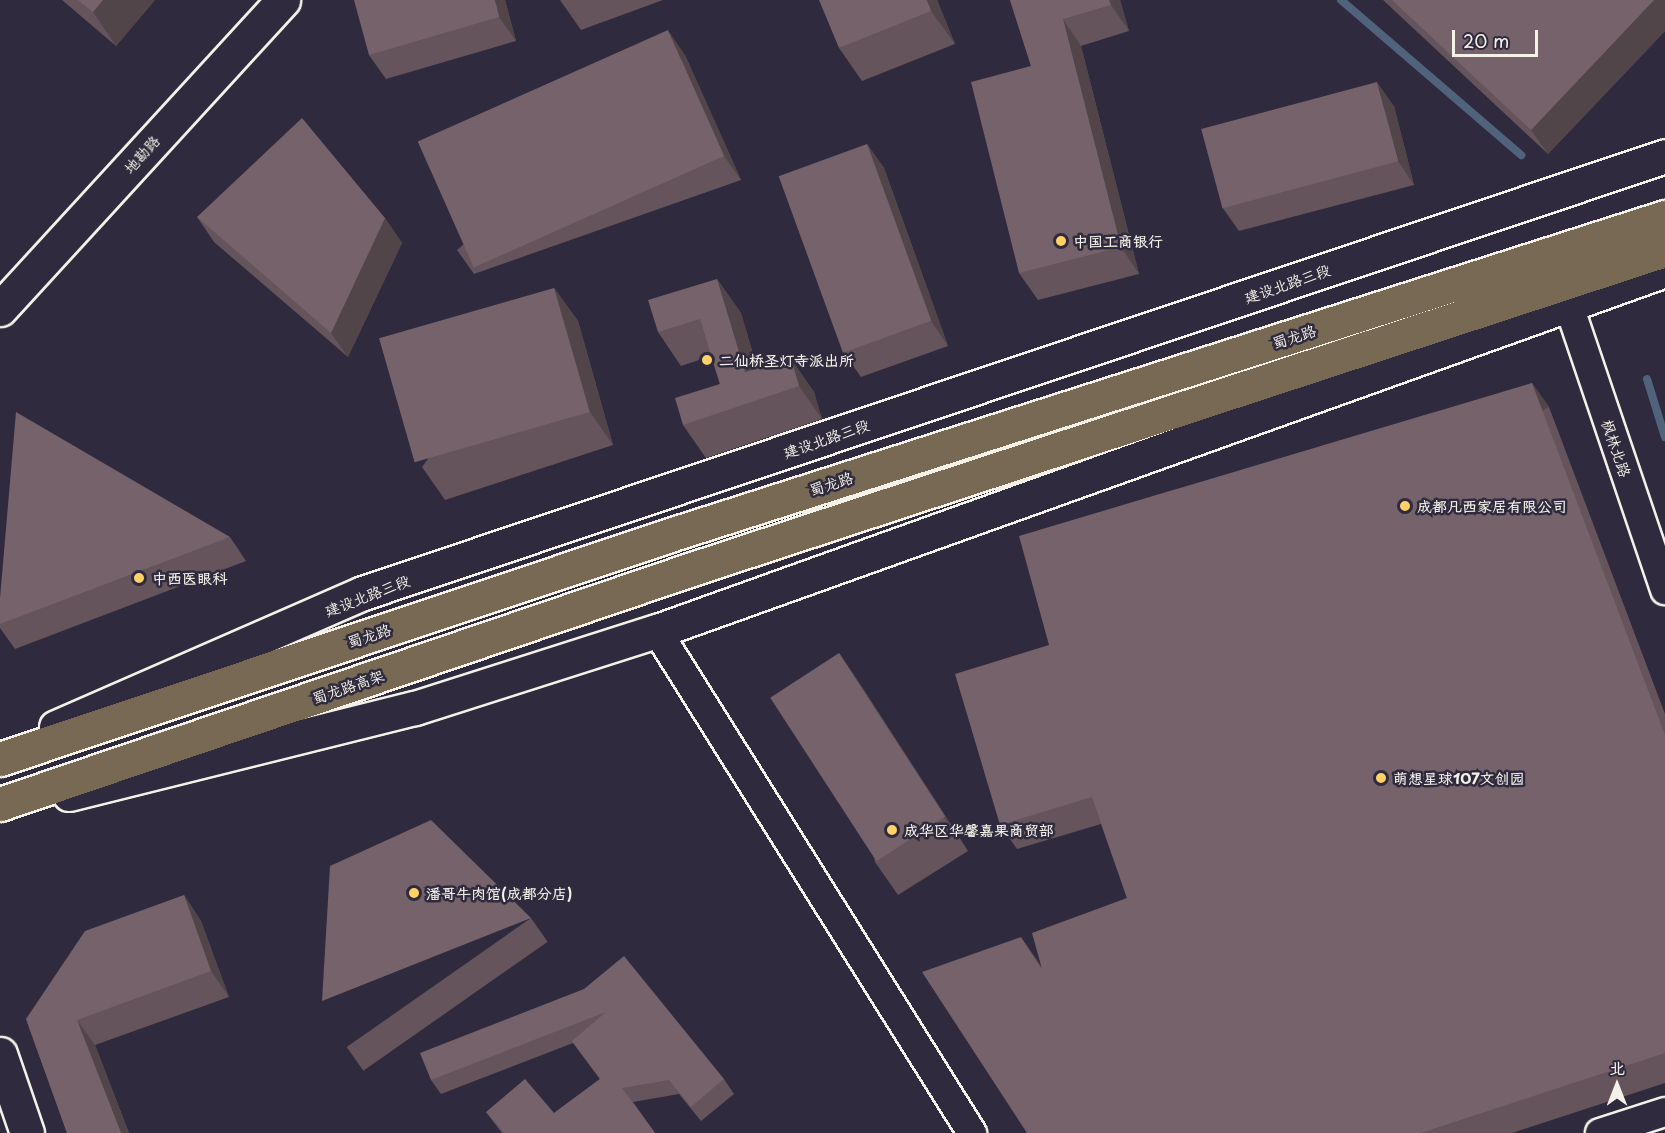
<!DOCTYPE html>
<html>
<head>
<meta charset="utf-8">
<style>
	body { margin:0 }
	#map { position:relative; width:1665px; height:1133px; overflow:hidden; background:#2f2a3d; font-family:"Playpen Sans","LXGW WenKai TC",sans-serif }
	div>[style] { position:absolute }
	.stream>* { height:8px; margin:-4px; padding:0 4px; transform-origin:4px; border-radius:4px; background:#51637c }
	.roads { filter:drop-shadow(2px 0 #f4f1e8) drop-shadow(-2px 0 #f4f1e8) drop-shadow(0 2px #f4f1e8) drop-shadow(0 -2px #f4f1e8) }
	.street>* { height:28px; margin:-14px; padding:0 14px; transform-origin:14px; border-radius:14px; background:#2f2a3d }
	.secondary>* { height:33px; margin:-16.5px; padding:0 16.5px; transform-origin:16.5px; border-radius:16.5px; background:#2f2a3d }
	.primary>* { height:33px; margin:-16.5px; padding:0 16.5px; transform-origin:16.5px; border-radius:16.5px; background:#776954 }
	.wall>* { inset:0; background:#65545b; transform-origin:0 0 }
	.shaded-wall>* { inset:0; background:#52454a; transform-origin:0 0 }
	.building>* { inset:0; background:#75626a; transform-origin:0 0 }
	.dots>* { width:16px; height:16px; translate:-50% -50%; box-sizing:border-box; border:3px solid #2f2a3d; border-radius:50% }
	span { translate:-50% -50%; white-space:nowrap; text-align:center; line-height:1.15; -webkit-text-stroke:5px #2f2a3d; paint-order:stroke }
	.street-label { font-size:15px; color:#f4f1e8 }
	.poi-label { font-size:15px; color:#f4f1e8; font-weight:700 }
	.left { translate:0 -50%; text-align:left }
	.north { position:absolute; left:1587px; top:1055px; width:60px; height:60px; -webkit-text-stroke:4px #2f2a3d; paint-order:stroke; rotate:0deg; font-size:16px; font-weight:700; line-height:24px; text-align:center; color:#f4f1e8 }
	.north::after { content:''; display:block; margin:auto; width:21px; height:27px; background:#f4f1e8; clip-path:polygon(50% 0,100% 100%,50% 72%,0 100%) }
	.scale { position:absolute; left:1452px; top:30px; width:86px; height:27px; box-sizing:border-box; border:3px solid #f4f1e8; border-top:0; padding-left:8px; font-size:18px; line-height:21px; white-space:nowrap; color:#f4f1e8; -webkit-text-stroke:4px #2f2a3d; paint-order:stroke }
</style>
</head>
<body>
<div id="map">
	<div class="stream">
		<i style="left:1341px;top:0;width:238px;rotate:40.7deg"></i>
		<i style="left:1647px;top:379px;width:61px;rotate:72.8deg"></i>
	</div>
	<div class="roads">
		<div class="street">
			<i style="left:1569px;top:306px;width:300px;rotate:71.3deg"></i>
			<i style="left:657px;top:631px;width:593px;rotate:57.89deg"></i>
			<i style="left:1600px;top:1133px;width:68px;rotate:-17.9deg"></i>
		</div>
		<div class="secondary">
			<i style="left:0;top:309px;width:419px;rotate:-47.5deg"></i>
			<i style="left:56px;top:727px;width:335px;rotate:-23.6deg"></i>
			<i style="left:363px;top:593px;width:1373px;rotate:-18.55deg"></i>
			<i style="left:69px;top:794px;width:357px;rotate:-14deg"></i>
			<i style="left:415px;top:708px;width:254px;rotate:-17.7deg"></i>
			<i style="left:657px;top:631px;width:1071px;rotate:-19.7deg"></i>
			<i style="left:0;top:1054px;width:83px;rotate:71.1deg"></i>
		</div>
		<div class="primary">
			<i style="left:0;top:759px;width:716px;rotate:-18.49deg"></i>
			<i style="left:679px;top:532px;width:1035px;rotate:-17.72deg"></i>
			<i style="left:0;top:804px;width:734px;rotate:-18.76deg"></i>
			<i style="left:695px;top:568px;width:1021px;rotate:-18.15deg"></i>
		</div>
	</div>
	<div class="wall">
		<i style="clip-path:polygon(62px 0,155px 0,116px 46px)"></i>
		<i style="clip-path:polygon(505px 0,516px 41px,386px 79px,369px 55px)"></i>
		<i style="clip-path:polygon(560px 0,663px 0,581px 30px)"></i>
		<i style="clip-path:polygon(937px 0,955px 44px,862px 81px,839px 48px)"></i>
		<i style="clip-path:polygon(1010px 0,1120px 0,1129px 31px,1081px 46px,1139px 274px,1038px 300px,1019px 273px,1031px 66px)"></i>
		<i style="clip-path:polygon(1383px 0,1665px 0,1665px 31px,1548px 154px)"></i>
		<i style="clip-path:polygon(685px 55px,741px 180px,474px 274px,457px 250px)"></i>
		<i style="clip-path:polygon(1394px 106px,1414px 185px,1239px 231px,1222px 207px)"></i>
		<i style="clip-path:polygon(867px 144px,884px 168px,948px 346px,861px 377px,844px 353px)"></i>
		<i style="clip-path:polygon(197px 217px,385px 218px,402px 243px,348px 357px,214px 242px)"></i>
		<i style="clip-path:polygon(717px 279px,741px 313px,757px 368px,791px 359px,814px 392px,822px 419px,706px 458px,683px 425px,720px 384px,711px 356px,681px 366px,658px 332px)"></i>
		<i style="clip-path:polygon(554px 288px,578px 321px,613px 445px,445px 500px,422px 467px)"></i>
		<i style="clip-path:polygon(1532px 383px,1549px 407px,1665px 714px,1665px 1083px,1512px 1133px,1027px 1133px,1041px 965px,1127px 898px,1101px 824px,1017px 849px,1000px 825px,1049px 645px)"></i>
		<i style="clip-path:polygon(230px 537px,246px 561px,15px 649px,0 628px,0 598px)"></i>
		<i style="clip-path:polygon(839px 653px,862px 687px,968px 851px,898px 895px,875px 862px)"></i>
		<i style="clip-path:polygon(184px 895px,201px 921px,229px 997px,95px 1045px,129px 1133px,67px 1133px,26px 1019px)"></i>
		<i style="left:531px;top:918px;width:29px;height:225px;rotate:55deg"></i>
		<i style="clip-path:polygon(584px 989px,724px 1079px,734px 1094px,701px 1121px,679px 1094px,633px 1102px,655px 1133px,502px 1133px,486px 1112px,554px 1113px,600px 1079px,573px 1043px,441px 1094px,431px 1080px)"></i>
	</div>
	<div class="shaded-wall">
		<i style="clip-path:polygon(103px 0,155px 0,116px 46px,93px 12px)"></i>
		<i style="clip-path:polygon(495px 0,505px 0,516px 41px,499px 17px)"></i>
		<i style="clip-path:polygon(927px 0,937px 0,955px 44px,931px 11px)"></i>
		<i style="clip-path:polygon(1109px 0,1120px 0,1129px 31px,1111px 5px)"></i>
		<i style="clip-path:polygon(1654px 0,1665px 0,1665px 31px,1548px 154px,1531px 130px)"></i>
		<i style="clip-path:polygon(1063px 19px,1081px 46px,1139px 274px,1121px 247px)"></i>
		<i style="clip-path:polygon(668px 30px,685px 55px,741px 180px,724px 156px)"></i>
		<i style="clip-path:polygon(1377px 82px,1394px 106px,1414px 185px,1398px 161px)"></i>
		<i style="clip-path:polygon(867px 144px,884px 168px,948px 346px,931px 321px)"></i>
		<i style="clip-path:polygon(385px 218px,402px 243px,348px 357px,331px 333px)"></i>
		<i style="clip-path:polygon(717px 279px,741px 313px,766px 397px,745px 372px)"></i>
		<i style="clip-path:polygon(554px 288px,578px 321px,613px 445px,590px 412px)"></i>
		<i style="clip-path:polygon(791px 359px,814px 392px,822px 419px,799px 386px)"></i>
		<i style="left:1532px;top:383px;width:29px;height:376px;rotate:55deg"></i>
		<i style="clip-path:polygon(839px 653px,862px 687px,968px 851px,944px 817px)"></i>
		<i style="clip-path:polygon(184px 895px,201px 921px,229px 997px,211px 971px)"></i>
		<i style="clip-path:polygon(1021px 937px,1038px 961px,1059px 993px,1042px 969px)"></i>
		<i style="clip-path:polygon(77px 1020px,95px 1045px,129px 1133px,121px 1133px)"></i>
	</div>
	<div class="building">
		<i style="clip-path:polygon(78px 0,103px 0,93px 12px)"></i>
		<i style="clip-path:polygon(354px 0,495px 0,499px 17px,369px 55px)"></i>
		<i style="clip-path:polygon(819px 0,927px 0,931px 11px,839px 48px)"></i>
		<i style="clip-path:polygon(1010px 0,1109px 0,1111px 5px,1063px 19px,1121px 247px,1019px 273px,971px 82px,1031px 66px)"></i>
		<i style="clip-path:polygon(1392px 0,1654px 0,1531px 130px)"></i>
		<i style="left:668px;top:30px;width:138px;height:274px;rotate:66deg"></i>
		<i style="left:1377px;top:82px;width:82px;height:182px;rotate:75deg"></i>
		<i style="clip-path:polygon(302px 118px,385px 218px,331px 333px,197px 217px)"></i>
		<i style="left:867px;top:144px;width:188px;height:94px;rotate:70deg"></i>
		<i style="clip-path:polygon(717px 279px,745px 372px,791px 359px,799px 386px,683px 425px,675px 398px,720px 384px,700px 319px,658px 332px,648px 300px)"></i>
		<i style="left:554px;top:288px;width:129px;height:182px;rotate:74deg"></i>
		<i style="clip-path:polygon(1532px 383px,1665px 735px,1665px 1053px,1421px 1133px,1027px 1133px,922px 972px,1021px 937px,1042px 969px,1032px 933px,1127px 898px,1092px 797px,1000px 825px,955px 674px,1049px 645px,1019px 536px)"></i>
		<i style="clip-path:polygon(16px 412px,230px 537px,0 624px,0 598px)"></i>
		<i style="left:839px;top:653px;width:195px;height:82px;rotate:57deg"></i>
		<i style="clip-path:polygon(431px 820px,531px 918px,322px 1001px,330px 866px)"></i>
		<i style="clip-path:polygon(184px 895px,211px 971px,77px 1020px,121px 1133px,67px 1133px,26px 1019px,85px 931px)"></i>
		<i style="clip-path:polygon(624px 956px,724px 1079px,691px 1107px,669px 1080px,622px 1088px,655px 1133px,504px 1133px,486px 1112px,525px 1079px,554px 1113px,600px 1079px,572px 1041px,606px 1012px,431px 1080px,420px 1053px,584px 989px)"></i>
	</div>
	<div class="dots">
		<i style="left:1061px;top:241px;background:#ffd166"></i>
		<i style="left:707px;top:360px;background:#ffd166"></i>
		<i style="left:1405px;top:506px;background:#ffd166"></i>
		<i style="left:139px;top:578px;background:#ffd166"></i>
		<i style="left:1381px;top:778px;background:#ffd166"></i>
		<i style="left:892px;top:830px;background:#ffd166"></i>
		<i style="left:414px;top:893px;background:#ffd166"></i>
	</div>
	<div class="street-label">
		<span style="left:141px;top:154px;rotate:-48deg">地勘路</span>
		<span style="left:1287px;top:283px;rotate:-19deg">建设北路三段</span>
		<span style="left:1294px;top:336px;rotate:-18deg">蜀龙路</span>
		<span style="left:826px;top:438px;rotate:-19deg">建设北路三段</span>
		<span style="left:1617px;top:448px;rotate:71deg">枫林北路</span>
		<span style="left:831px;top:483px;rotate:-18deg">蜀龙路</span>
		<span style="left:367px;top:595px;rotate:-21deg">建设北路三段</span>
		<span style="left:369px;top:635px;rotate:-18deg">蜀龙路</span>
		<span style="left:348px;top:686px;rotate:-19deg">蜀龙路高架</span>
	</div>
	<div class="poi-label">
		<span class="left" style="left:1073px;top:241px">中国工商银行</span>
		<span class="left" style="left:719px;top:360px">二仙桥圣灯寺派出所</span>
		<span class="left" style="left:1417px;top:506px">成都凡西家居有限公司</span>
		<span class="left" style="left:152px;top:578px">中西医眼科</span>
		<span class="left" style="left:1393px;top:778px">萌想星球107文创园</span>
		<span class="left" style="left:904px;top:830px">成华区华馨嘉果商贸部</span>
		<span class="left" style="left:426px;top:893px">潘哥牛肉馆(成都分店)</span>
	</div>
	<div class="north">北</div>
	<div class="scale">20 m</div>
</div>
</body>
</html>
